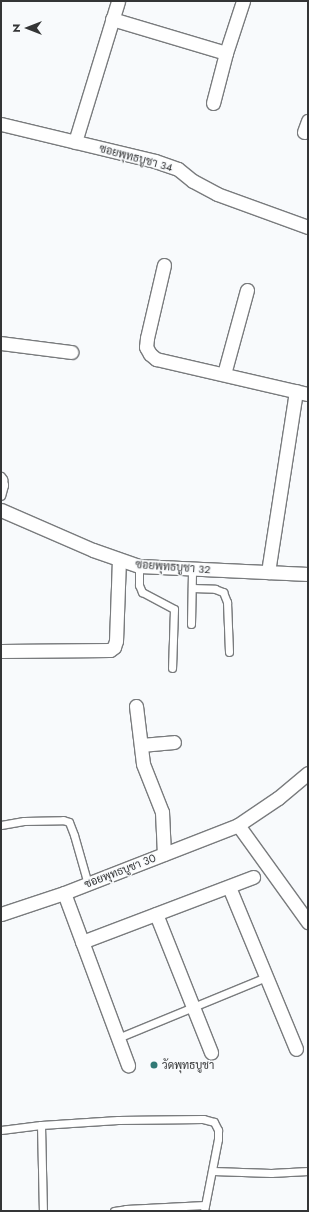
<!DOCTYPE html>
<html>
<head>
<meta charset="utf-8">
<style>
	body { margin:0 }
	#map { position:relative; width:309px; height:1212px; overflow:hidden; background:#f8fafc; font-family:Jost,Sarabun,sans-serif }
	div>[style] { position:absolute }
	.roads { filter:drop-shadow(1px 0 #797b7d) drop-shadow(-1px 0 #797b7d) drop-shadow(0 1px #797b7d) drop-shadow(0 -1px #797b7d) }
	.lane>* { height:7px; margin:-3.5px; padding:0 3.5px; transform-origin:3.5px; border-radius:3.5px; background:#fff }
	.street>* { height:13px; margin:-6.5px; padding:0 6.5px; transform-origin:6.5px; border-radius:6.5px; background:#fff }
	.dots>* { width:11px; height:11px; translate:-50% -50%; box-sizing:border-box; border:2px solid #f8fafc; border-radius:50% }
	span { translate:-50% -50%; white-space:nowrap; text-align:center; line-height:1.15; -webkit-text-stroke:3px #f8fafc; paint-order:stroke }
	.street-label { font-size:11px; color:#343536 }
	.poi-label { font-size:11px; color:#343536 }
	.left { translate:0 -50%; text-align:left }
	.frame { position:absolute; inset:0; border:2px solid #343536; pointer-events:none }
	.north { position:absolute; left:8px; top:8px; width:40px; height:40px; -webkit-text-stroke:3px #f8fafc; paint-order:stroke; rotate:270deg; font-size:11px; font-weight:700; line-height:16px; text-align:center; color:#343536 }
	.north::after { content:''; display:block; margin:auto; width:14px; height:18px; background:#343536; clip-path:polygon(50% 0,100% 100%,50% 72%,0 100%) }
</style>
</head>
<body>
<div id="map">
	<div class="roads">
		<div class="lane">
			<i style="left:1px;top:476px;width:4px;rotate:56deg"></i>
			<i style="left:3px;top:479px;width:6px;rotate:81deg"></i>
			<i style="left:4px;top:485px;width:11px;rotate:105deg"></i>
			<i style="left:139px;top:566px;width:19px;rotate:90deg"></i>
			<i style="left:139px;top:585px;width:8px;rotate:67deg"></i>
			<i style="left:142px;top:592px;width:36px;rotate:28deg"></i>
			<i style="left:174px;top:609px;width:59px;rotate:91.9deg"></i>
			<i style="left:192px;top:588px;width:23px;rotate:2deg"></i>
			<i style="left:215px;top:589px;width:9px;rotate:21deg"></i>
			<i style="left:223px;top:592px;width:11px;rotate:68deg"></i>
			<i style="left:227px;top:602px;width:50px;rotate:87.7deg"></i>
			<i style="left:191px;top:624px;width:54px;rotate:-88.9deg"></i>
			<i style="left:1px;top:825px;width:23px;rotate:-10deg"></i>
			<i style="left:24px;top:821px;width:39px;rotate:-1deg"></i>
			<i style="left:63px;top:820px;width:6px;rotate:18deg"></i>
			<i style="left:69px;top:822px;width:14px;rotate:69deg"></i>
			<i style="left:74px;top:835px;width:51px;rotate:74.1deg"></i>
			<i style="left:118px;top:1038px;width:160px;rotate:-22.4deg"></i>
			<i style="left:41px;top:1125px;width:86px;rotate:88.7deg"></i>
			<i style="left:1px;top:1130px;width:40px;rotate:-7.1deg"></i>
			<i style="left:41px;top:1125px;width:77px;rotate:-3.7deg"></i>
			<i style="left:118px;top:1120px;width:85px;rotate:-0.7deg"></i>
			<i style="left:203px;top:1119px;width:11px;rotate:15deg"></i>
			<i style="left:214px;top:1122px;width:9px;rotate:63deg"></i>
			<i style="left:218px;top:1130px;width:9px;rotate:90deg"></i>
			<i style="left:218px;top:1139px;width:73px;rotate:101deg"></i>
			<i style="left:213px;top:1171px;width:58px;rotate:2deg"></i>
			<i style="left:271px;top:1173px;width:37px;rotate:-3deg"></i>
			<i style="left:114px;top:1211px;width:12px;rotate:-9deg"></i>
			<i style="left:126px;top:1209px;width:79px;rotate:-2.9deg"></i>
		</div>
		<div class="street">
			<i style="left:112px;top:19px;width:119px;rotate:16.6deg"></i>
			<i style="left:213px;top:103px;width:52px;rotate:-75.4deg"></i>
			<i style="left:226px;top:53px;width:55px;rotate:-71.9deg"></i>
			<i style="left:1px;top:124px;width:158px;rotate:13.5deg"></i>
			<i style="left:155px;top:161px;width:24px;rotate:19deg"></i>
			<i style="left:178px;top:169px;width:19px;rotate:39deg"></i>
			<i style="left:193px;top:181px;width:27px;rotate:28deg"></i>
			<i style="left:217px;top:194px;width:97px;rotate:19.9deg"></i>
			<i style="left:304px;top:132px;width:12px;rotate:-70deg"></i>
			<i style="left:75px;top:142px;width:147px;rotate:-73deg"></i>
			<i style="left:164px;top:265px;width:75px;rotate:103.1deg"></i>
			<i style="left:147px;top:338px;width:9px;rotate:96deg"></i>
			<i style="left:146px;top:347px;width:8px;rotate:60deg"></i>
			<i style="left:150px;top:354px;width:8px;rotate:40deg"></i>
			<i style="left:156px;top:359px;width:156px;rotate:13deg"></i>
			<i style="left:1px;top:343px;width:71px;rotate:7.3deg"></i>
			<i style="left:224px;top:374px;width:87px;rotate:-74.7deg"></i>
			<i style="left:1px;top:510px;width:100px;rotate:23.5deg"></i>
			<i style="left:93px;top:550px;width:49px;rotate:19.2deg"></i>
			<i style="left:139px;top:566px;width:169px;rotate:2.7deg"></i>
			<i style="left:268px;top:572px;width:183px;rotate:-81.2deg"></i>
			<i style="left:1px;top:651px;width:109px;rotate:-0.5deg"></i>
			<i style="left:110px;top:650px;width:5px;rotate:-37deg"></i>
			<i style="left:114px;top:647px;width:6px;rotate:-72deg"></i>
			<i style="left:116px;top:641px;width:81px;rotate:-87.9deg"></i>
			<i style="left:136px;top:706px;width:58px;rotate:83.1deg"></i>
			<i style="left:143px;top:764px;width:52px;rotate:68.4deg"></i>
			<i style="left:162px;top:812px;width:42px;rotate:87.3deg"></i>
			<i style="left:141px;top:745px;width:33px;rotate:-5deg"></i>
			<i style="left:308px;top:773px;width:39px;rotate:140deg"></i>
			<i style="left:278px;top:798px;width:48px;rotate:146deg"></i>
			<i style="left:238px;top:825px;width:120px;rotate:54.2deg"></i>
			<i style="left:229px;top:887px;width:175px;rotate:67.5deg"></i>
			<i style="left:64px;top:893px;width:184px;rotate:69.6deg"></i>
			<i style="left:1px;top:914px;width:66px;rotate:-18.4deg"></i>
			<i style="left:64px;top:893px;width:187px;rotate:-21.3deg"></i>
			<i style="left:156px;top:914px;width:149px;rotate:68.3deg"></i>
			<i style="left:82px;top:942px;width:183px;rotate:-20.8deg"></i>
		</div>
	</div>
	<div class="dots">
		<i style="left:154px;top:1065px;background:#317975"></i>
	</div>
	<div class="street-label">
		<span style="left:136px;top:158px;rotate:15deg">ซอยพุทธบูชา 34</span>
		<span style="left:173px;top:567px;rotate:4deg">ซอยพุทธบูชา 32</span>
		<span style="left:120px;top:871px;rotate:-21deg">ซอยพุทธบูชา 30</span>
	</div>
	<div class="poi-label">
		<span class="left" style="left:162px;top:1065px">วัดพุทธบูชา</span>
	</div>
	<div class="frame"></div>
	<div class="north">N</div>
</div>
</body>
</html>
